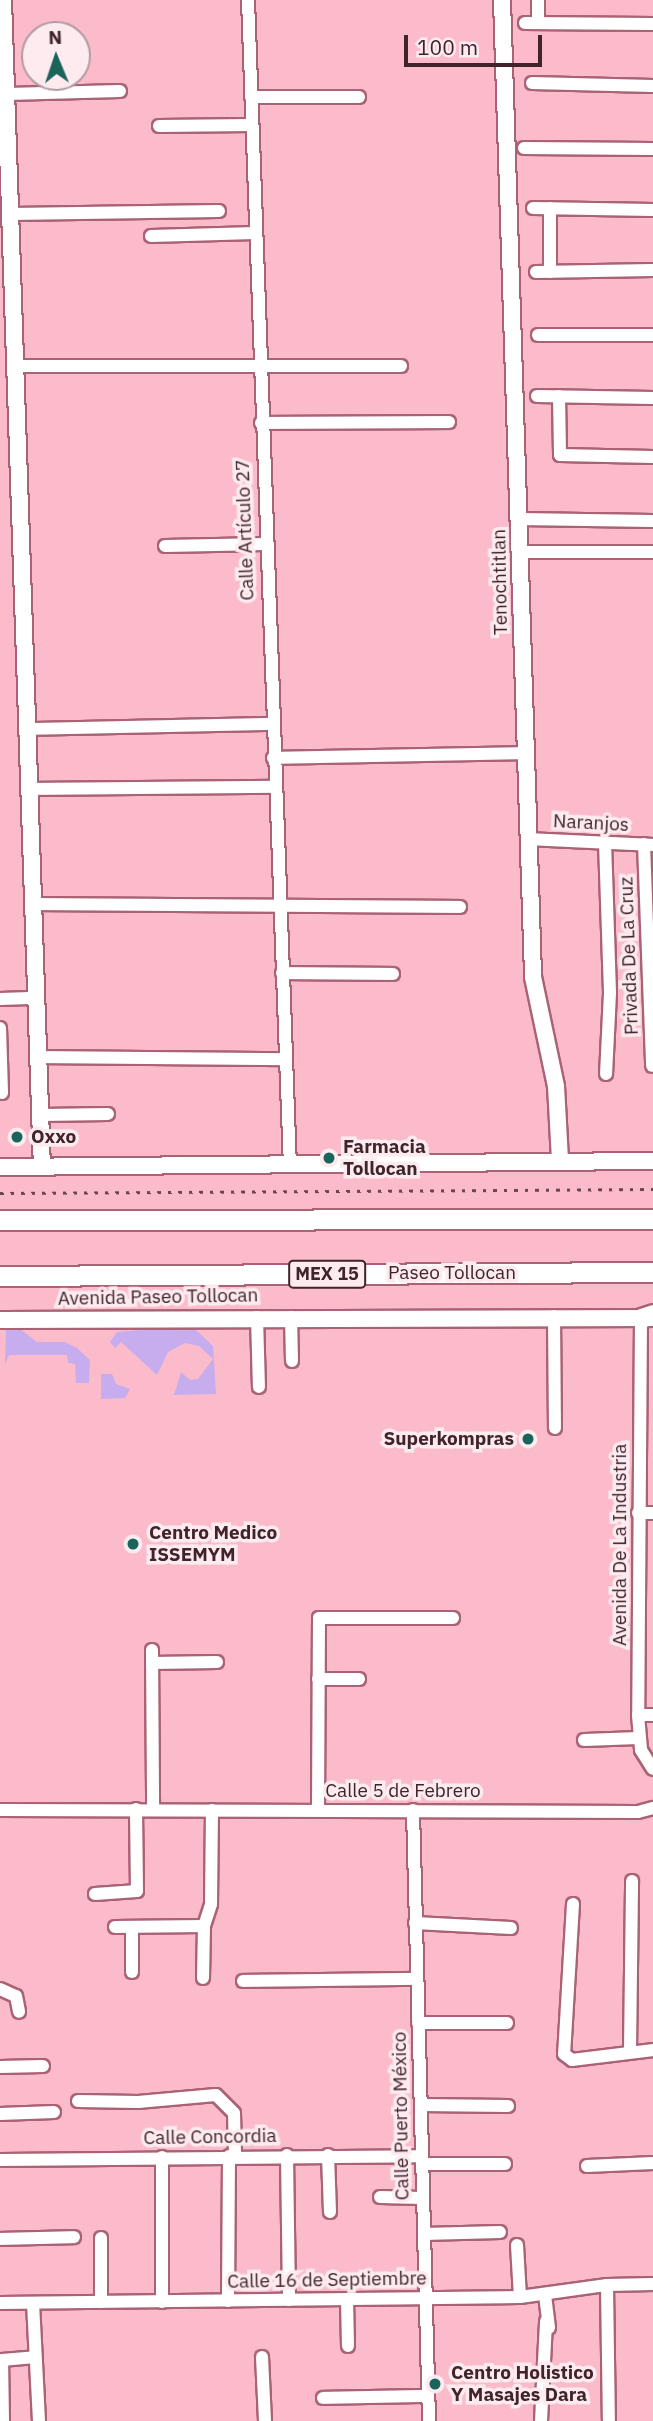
<!DOCTYPE html>
<html>
<head>
<meta charset="utf-8">
<style>
	body { margin:0 }
	#map { position:relative; width:653px; height:2421px; overflow:hidden; background:#fcbbcb; font-family:"IBM Plex Sans",sans-serif }
	div>[style] { position:absolute }
	.green>* { inset:0; background:#c7aded }
	.roads { filter:drop-shadow(2px 0 #aa6275) drop-shadow(-2px 0 #aa6275) drop-shadow(0 2px #aa6275) drop-shadow(0 -2px #aa6275) }
	.minor>* { height:12px; margin:-6px; padding:0 6px; transform-origin:6px; border-radius:6px; background:#fff }
	.major>* { height:16px; margin:-8px; padding:0 8px; transform-origin:8px; border-radius:8px; background:#fff }
	.highway>* { height:19px; margin:-9.5px; padding:0 9.5px; transform-origin:9.5px; border-radius:9.5px; background:#fff }
	.rail>* { height:2.5px; margin-top:-1.25px; transform-origin:0; background:repeating-linear-gradient(90deg,#6c464f 0 3.5px,transparent 0 10.5px) }
	.dots>* { width:19px; height:19px; translate:-50% -50%; box-sizing:border-box; border:4px solid #fdebef; border-radius:50% }
	span { translate:-50% -50%; white-space:nowrap; text-align:center; line-height:1.15; -webkit-text-stroke:7px #fdebef; paint-order:stroke }
	.shield-label span { padding:2px 5px; background:#fdebef; border:2px solid; border-radius:5px; -webkit-text-stroke-width:0 }
	.shield-label { font-size:18px; color:#41232b; font-weight:700 }
	.street-label { font-size:19px; color:#41232b }
	.poi-label { font-size:19px; color:#41232b; font-weight:700 }
	.left { translate:0 -50%; text-align:left }
	.right { translate:-100% -50%; text-align:right }
	.north { position:absolute; left:21px; top:21px; width:70px; height:70px; box-sizing:border-box; background:#fdebef; border:2px solid #b29ba1; border-radius:50%; rotate:358deg; font-size:19px; font-weight:700; line-height:28px; text-align:center; color:#41232b }
	.north::after { content:''; display:block; margin:auto; width:24px; height:32px; background:#1b645b; clip-path:polygon(50% 0,100% 100%,50% 72%,0 100%) }
	.scale { position:absolute; left:404px; top:35px; width:138px; height:32px; box-sizing:border-box; border:4px solid #41232b; border-top:0; padding-left:9px; font-size:21px; line-height:24px; white-space:nowrap; color:#41232b; -webkit-text-stroke:5px #fdebef; paint-order:stroke }
</style>
</head>
<body>
<div id="map">
	<div class="green">
		<i style="clip-path:polygon(15px 1325px,37px 1342px,65px 1342px,77px 1348px,90px 1360px,89px 1383px,76px 1383px,75px 1364px,68px 1363px,67px 1355px,9px 1355px,5px 1364px,6px 1328px)"></i>
		<i style="clip-path:polygon(164px 1328px,193px 1327px,213px 1346px,216px 1394px,174px 1395px,181px 1372px,190px 1380px,198px 1379px,213px 1359px,199px 1346px,185px 1343px,168px 1352px,157px 1375px,121px 1342px,115px 1348px,110px 1342px,117px 1332px)"></i>
		<i style="clip-path:polygon(101px 1374px,112px 1374px,116px 1384px,130px 1389px,125px 1398px,101px 1399px)"></i>
	</div>
	<div class="roads">
		<div class="minor">
			<i style="left:248px;top:0;width:1166px;rotate:87.94deg"></i>
			<i style="left:525px;top:23px;width:128px;rotate:0.4deg"></i>
			<i style="left:538px;top:23px;width:23px;rotate:-90deg"></i>
			<i style="left:532px;top:83px;width:121px;rotate:1.4deg"></i>
			<i style="left:7px;top:94px;width:113px;rotate:-1.5deg"></i>
			<i style="left:251px;top:97px;width:108px"></i>
			<i style="left:159px;top:126px;width:92px;rotate:-0.6deg"></i>
			<i style="left:524px;top:148px;width:129px;rotate:0.4deg"></i>
			<i style="left:533px;top:208px;width:120px;rotate:1deg"></i>
			<i style="left:11px;top:214px;width:208px;rotate:-0.8deg"></i>
			<i style="left:151px;top:236px;width:104px;rotate:-1.7deg"></i>
			<i style="left:536px;top:272px;width:117px;rotate:-1deg"></i>
			<i style="left:550px;top:272px;width:64px;rotate:-90deg"></i>
			<i style="left:538px;top:335px;width:115px"></i>
			<i style="left:17px;top:366px;width:384px"></i>
			<i style="left:537px;top:396px;width:116px;rotate:1deg"></i>
			<i style="left:559px;top:396px;width:59px;rotate:89deg"></i>
			<i style="left:560px;top:455px;width:93px;rotate:1.2deg"></i>
			<i style="left:261px;top:423px;width:188px;rotate:-0.3deg"></i>
			<i style="left:519px;top:519px;width:134px;rotate:0.9deg"></i>
			<i style="left:165px;top:546px;width:100px;rotate:-1.1deg"></i>
			<i style="left:520px;top:552px;width:133px"></i>
			<i style="left:28px;top:729px;width:243px;rotate:-1.2deg"></i>
			<i style="left:273px;top:758px;width:251px;rotate:-1.1deg"></i>
			<i style="left:30px;top:789px;width:244px;rotate:-0.5deg"></i>
			<i style="left:528px;top:839px;width:125px;rotate:2.7deg"></i>
			<i style="left:605px;top:842px;width:151px;rotate:88.1deg"></i>
			<i style="left:610px;top:993px;width:81px;rotate:92.8deg"></i>
			<i style="left:644px;top:844px;width:222px;rotate:87.9deg"></i>
			<i style="left:35px;top:904px;width:425px;rotate:0.4deg"></i>
			<i style="left:282px;top:973px;width:111px;rotate:0.5deg"></i>
			<i style="left:0;top:999px;width:37px;rotate:-2deg"></i>
			<i style="left:0;top:1028px;width:65px;rotate:88.2deg"></i>
			<i style="left:39px;top:1057px;width:246px;rotate:0.5deg"></i>
			<i style="left:41px;top:1115px;width:67px;rotate:-0.9deg"></i>
			<i style="left:554px;top:1316px;width:112px;rotate:89.5deg"></i>
			<i style="left:257px;top:1317px;width:70px;rotate:88.4deg"></i>
			<i style="left:291px;top:1317px;width:44px;rotate:88.7deg"></i>
			<i style="left:641px;top:1318px;width:397px;rotate:90.4deg"></i>
			<i style="left:638px;top:1715px;width:35px;rotate:85deg"></i>
			<i style="left:641px;top:1750px;width:22px;rotate:58deg"></i>
			<i style="left:638px;top:1513px;width:15px"></i>
			<i style="left:152px;top:1650px;width:159px;rotate:89.6deg"></i>
			<i style="left:152px;top:1663px;width:65px;rotate:-0.9deg"></i>
			<i style="left:318px;top:1679px;width:41px"></i>
			<i style="left:638px;top:1715px;width:15px"></i>
			<i style="left:584px;top:1740px;width:55px;rotate:-2.1deg"></i>
			<i style="left:0;top:1810px;width:638px;rotate:0.18deg"></i>
			<i style="left:638px;top:1812px;width:16px;rotate:-15deg"></i>
			<i style="left:318px;top:1810px;width:192px;rotate:-89.7deg"></i>
			<i style="left:319px;top:1618px;width:134px"></i>
			<i style="left:413px;top:1810px;width:611px;rotate:88.5deg"></i>
			<i style="left:95px;top:1894px;width:42px;rotate:-4.1deg"></i>
			<i style="left:137px;top:1891px;width:82px;rotate:-90.7deg"></i>
			<i style="left:573px;top:1904px;width:150px;rotate:93.4deg"></i>
			<i style="left:564px;top:2054px;width:10px;rotate:37deg"></i>
			<i style="left:572px;top:2060px;width:82px;rotate:-7deg"></i>
			<i style="left:415px;top:1923px;width:96px;rotate:3deg"></i>
			<i style="left:115px;top:1927px;width:89px;rotate:-0.6deg"></i>
			<i style="left:132px;top:1972px;width:45px;rotate:-90deg"></i>
			<i style="left:203px;top:1978px;width:52px;rotate:-88.9deg"></i>
			<i style="left:204px;top:1926px;width:23px;rotate:-72deg"></i>
			<i style="left:211px;top:1904px;width:94px;rotate:-89.4deg"></i>
			<i style="left:243px;top:1981px;width:174px;rotate:-0.7deg"></i>
			<i style="left:0;top:1989px;width:17px;rotate:24deg"></i>
			<i style="left:16px;top:1996px;width:16px;rotate:79deg"></i>
			<i style="left:418px;top:2023px;width:89px"></i>
			<i style="left:630px;top:2051px;width:170px;rotate:-89.3deg"></i>
			<i style="left:0;top:2067px;width:43px;rotate:-1.3deg"></i>
			<i style="left:78px;top:2101px;width:60px;rotate:1deg"></i>
			<i style="left:138px;top:2102px;width:78px;rotate:-5.1deg"></i>
			<i style="left:216px;top:2095px;width:25px;rotate:45deg"></i>
			<i style="left:234px;top:2113px;width:42px;rotate:88.6deg"></i>
			<i style="left:421px;top:2105px;width:87px;rotate:0.7deg"></i>
			<i style="left:0;top:2114px;width:54px;rotate:-2.1deg"></i>
			<i style="left:287px;top:2155px;width:145px;rotate:89.2deg"></i>
			<i style="left:328px;top:2155px;width:57px;rotate:88deg"></i>
			<i style="left:162px;top:2157px;width:145px;rotate:90deg"></i>
			<i style="left:0;top:2160px;width:422px;rotate:-0.5deg"></i>
			<i style="left:422px;top:2164px;width:83px"></i>
			<i style="left:587px;top:2166px;width:66px;rotate:-2.6deg"></i>
			<i style="left:380px;top:2197px;width:42px;rotate:1.4deg"></i>
			<i style="left:424px;top:2234px;width:76px;rotate:-1.5deg"></i>
			<i style="left:101px;top:2238px;width:64px;rotate:90deg"></i>
			<i style="left:0;top:2239px;width:74px;rotate:-1.5deg"></i>
			<i style="left:517px;top:2245px;width:52px;rotate:86.7deg"></i>
			<i style="left:607px;top:2285px;width:135px;rotate:89.2deg"></i>
			<i style="left:545px;top:2295px;width:33px;rotate:83deg"></i>
			<i style="left:347px;top:2299px;width:47px;rotate:88.8deg"></i>
			<i style="left:228px;top:2301px;width:145px;rotate:-89.6deg"></i>
			<i style="left:0;top:2303px;width:520px;rotate:-0.66deg"></i>
			<i style="left:520px;top:2297px;width:88px;rotate:-7.9deg"></i>
			<i style="left:607px;top:2285px;width:46px;rotate:-1.2deg"></i>
			<i style="left:33px;top:2303px;width:118px;rotate:87.1deg"></i>
			<i style="left:262px;top:2357px;width:64px;rotate:87.3deg"></i>
			<i style="left:323px;top:2398px;width:105px;rotate:-1.1deg"></i>
			<i style="left:3px;top:2421px;width:61px;rotate:-90.9deg"></i>
			<i style="left:2px;top:2360px;width:33px;rotate:-5deg"></i>
			<i style="left:541px;top:2421px;width:100px;rotate:-87.1deg"></i>
		</div>
		<div class="major">
			<i style="left:3px;top:0;width:1168px;rotate:88.09deg"></i>
			<i style="left:502px;top:0;width:977px;rotate:88.18deg"></i>
			<i style="left:533px;top:977px;width:111px;rotate:78.1deg"></i>
			<i style="left:556px;top:1086px;width:75px;rotate:86.9deg"></i>
			<i style="left:0;top:1167px;width:653px;rotate:-0.53deg"></i>
			<i style="left:0;top:1320px;width:652px;rotate:-0.18deg"></i>
		</div>
		<div class="highway">
			<i style="left:0;top:1220px;width:653px;rotate:-0.09deg"></i>
			<i style="left:0;top:1276px;width:653px;rotate:-0.35deg"></i>
			<i style="left:641px;top:1318px;width:13px;rotate:-18deg"></i>
		</div>
	</div>
	<div class="rail">
		<i style="left:0;top:1193px;width:653px;rotate:-0.35deg"></i>
	</div>
	<div class="dots">
		<i style="left:17px;top:1137px;background:#1b645b"></i>
		<i style="left:329px;top:1158px;background:#1b645b"></i>
		<i style="left:528px;top:1439px;background:#1b645b"></i>
		<i style="left:133px;top:1544px;background:#1b645b"></i>
		<i style="left:435px;top:2384px;background:#1b645b"></i>
	</div>
	<div class="shield-label">
		<span style="left:327px;top:1274px">MEX 15</span>
	</div>
	<div class="street-label">
		<span style="left:245px;top:530px;rotate:-92deg">Calle Artículo 27</span>
		<span style="left:500px;top:582px;rotate:-91deg">Tenochtitlan</span>
		<span style="left:591px;top:823px;rotate:3deg">Naranjos</span>
		<span style="left:629px;top:956px;rotate:-92deg">Privada De La Cruz</span>
		<span style="left:452px;top:1273px">Paseo Tollocan</span>
		<span style="left:158px;top:1297px;rotate:-1deg">Avenida Paseo Tollocan</span>
		<span style="left:620px;top:1545px;rotate:-90deg">Avenida De La Industria</span>
		<span style="left:403px;top:1791px">Calle 5 de Febrero</span>
		<span style="left:401px;top:2116px;rotate:-91deg">Calle Puerto México</span>
		<span style="left:210px;top:2137px;rotate:-1deg">Calle Concordia</span>
		<span style="left:327px;top:2280px;rotate:-1deg">Calle 16 de Septiembre</span>
	</div>
	<div class="poi-label">
		<span class="left" style="left:31px;top:1137px">Oxxo</span>
		<span class="left" style="left:343px;top:1158px">Farmacia<br>Tollocan</span>
		<span class="right" style="left:514px;top:1439px">Superkompras</span>
		<span class="left" style="left:149px;top:1544px">Centro Medico<br>ISSEMYM</span>
		<span class="left" style="left:451px;top:2384px">Centro Holistico<br>Y Masajes Dara</span>
	</div>
	<div class="north">N</div>
	<div class="scale">100 m</div>
</div>
</body>
</html>
